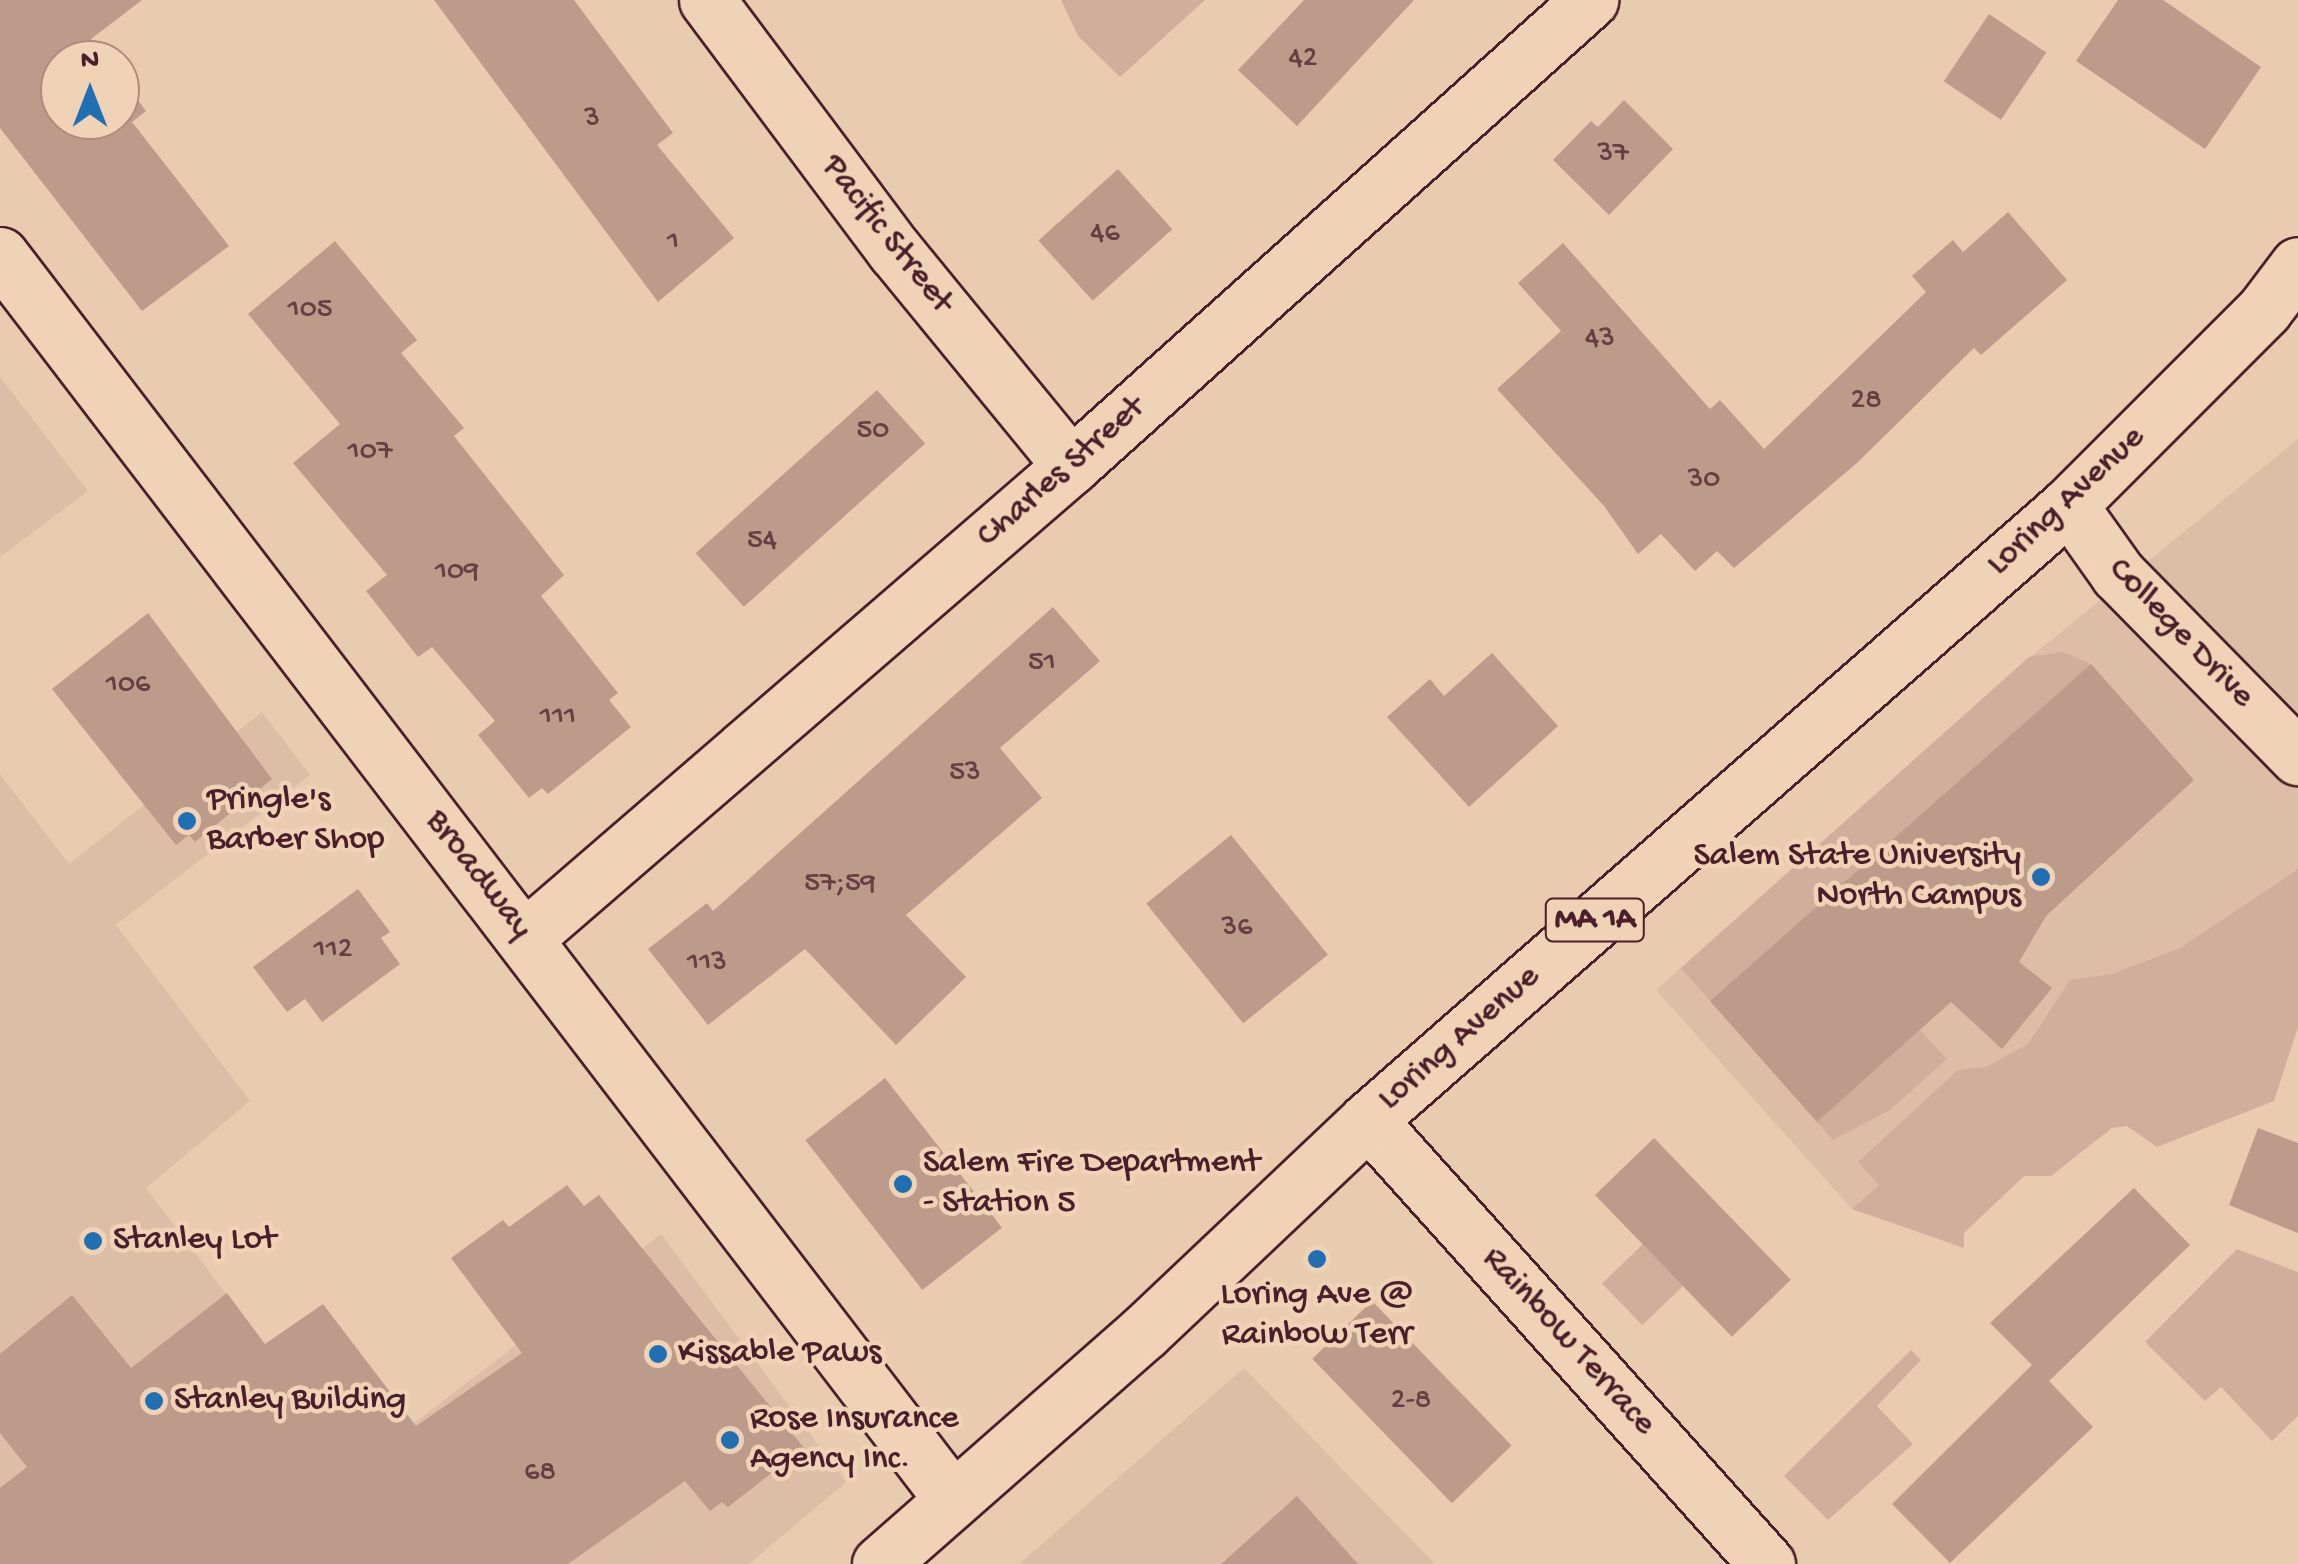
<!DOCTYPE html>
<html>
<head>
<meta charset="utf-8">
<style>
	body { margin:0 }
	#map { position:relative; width:2298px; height:1564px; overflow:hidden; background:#e9ccb0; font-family:"Gochi Hand",sans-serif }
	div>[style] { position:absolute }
	.built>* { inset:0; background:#dcbda5 }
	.green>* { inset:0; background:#cfaf9b; transform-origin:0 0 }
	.building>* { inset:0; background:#bd9b8b; transform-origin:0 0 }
	.roads { filter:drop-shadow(2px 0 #4a1f2b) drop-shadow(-2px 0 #4a1f2b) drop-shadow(0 2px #4a1f2b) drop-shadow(0 -2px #4a1f2b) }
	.minor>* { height:55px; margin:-27.5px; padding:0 27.5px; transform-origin:27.5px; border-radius:27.5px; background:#f0d3b6 }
	.trunk>* { height:55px; margin:-27.5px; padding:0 27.5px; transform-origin:27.5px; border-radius:27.5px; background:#f0d3b6 }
	.dots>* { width:28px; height:28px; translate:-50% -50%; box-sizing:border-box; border:5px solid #f0d3b6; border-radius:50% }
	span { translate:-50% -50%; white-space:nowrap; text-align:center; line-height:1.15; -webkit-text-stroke:9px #f0d3b6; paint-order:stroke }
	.number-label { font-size:30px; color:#673e43 }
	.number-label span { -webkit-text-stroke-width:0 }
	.shield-label span { padding:2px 8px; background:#f0d3b6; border:2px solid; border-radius:8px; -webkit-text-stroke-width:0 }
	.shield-label { font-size:32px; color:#4a1f2b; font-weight:700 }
	.street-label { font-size:35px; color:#4a1f2b }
	.poi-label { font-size:35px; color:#4a1f2b }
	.left { translate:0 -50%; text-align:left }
	.right { translate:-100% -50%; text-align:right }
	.north { position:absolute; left:40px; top:40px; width:100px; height:100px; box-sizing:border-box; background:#f0d3b6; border:2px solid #ae8b7e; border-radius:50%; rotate:0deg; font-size:28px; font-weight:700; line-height:40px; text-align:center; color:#4a1f2b }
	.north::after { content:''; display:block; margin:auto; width:35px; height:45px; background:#1f6fb2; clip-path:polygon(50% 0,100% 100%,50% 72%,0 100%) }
</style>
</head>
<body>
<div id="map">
	<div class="built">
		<i style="clip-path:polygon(0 377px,88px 491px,0 557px)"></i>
		<i style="clip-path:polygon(2298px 439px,2298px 936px,1989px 1089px,1852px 1209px,1656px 990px,2017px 668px)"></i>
		<i style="clip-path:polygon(262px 712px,310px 775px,116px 925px,250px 1101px,146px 1188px,357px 1467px,661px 1234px,846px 1482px,749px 1564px,0 1563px,0 774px,69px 864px)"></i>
		<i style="clip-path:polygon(1244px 1368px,1435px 1564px,1019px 1564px)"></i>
	</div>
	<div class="green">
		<i style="clip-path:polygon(1061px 0,1205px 0,1120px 77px,1078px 36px)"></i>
		<i style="clip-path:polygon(2063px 652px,2091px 664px,1710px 1001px,1681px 968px,2029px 657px)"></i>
		<i style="clip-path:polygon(2298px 869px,2298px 1027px,2274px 1101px,2157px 1147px,2127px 1126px,2112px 1128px,2051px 1176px,2024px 1176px,1964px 1233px,1964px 1248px,1852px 1209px,1879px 1185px,1858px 1162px,1958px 1070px,1986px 1067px,2028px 1044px,2070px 980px,2112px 974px,2180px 948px)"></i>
		<i style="clip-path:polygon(1920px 1030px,1947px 1059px,1890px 1110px,1833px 1140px,1817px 1122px)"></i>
		<i style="left:1643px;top:1244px;width:58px;height:57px;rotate:46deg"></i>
		<i style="clip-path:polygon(2237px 1249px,2298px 1272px,2298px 1416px,2272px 1441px,2221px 1387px,2205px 1401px,2145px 1342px)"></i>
		<i style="clip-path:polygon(1911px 1350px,1921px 1360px,1877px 1406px,1913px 1444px,1828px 1520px,1784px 1476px)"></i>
	</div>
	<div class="building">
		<i style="clip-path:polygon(0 0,142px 0,91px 39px,107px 60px,60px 60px,60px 120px,120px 120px,120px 77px,146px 111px,132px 122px,229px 246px,142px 311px,0 128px)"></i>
		<i style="clip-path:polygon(434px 0,574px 0,673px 133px,657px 145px,734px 238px,658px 302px)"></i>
		<i style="clip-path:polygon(1304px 0,1414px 0,1297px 126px,1238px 70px)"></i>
		<i style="clip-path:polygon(2118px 0,2163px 0,2261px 67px,2205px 149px,2076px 61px)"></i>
		<i style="left:1989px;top:14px;width:69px;height:81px;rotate:34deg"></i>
		<i style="clip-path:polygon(1624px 100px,1673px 149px,1609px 215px,1553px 160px,1591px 121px,1598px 127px)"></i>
		<i style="left:1118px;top:169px;width:81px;height:107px;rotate:48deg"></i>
		<i style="clip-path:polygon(2008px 212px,2067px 280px,1981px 355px,1974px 348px,1858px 462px,1734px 568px,1717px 551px,1695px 571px,1661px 534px,1638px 554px,1604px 506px,1497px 389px,1561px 331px,1518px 283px,1563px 243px,1710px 409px,1720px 400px,1764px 449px,1926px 292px,1912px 276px,1953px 240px,1963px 252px)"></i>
		<i style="clip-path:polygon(335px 241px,417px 340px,401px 353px,464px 428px,454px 436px,564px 575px,541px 596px,618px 693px,609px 700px,631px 727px,548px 794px,542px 788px,529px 798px,478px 735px,495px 721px,432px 647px,418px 657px,366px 591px,387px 575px,293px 463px,340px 424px,248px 314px)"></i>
		<i style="left:877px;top:390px;width:72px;height:244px;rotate:48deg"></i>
		<i style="clip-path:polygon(1053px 607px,1100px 661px,1000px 748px,1042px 798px,906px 915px,966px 977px,896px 1045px,805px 949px,708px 1025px,648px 949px,707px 903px,713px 911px)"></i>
		<i style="clip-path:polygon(148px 613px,272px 779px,195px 842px,189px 835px,176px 845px,52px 689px)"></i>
		<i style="clip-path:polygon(1492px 653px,1558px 726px,1469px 807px,1387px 717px,1430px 679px,1444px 696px)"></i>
		<i style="clip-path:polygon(2091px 664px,2194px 780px,2046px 916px,2019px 962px,2052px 988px,2002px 1049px,1951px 1002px,1817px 1122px,1710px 1001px)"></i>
		<i style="left:1231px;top:835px;width:154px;height:109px;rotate:51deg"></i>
		<i style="clip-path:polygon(358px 889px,390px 932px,381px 938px,400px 964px,322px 1022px,305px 999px,287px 1012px,253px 967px)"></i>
		<i style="left:885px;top:1078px;width:190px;height:101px;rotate:52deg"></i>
		<i style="clip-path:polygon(2258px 1128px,2298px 1143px,2298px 1233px,2229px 1205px)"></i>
		<i style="left:1654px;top:1138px;width:197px;height:82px;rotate:46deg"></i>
		<i style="clip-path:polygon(567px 1185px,584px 1206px,599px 1195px,804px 1448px,728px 1507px,722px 1502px,710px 1511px,685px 1481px,568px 1564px,0 1564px,0 1488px,27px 1467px,0 1433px,0 1354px,72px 1295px,131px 1368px,227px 1293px,265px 1344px,323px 1304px,416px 1426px,522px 1353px,451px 1258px,503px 1220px,509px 1227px)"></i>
		<i style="clip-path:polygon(2134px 1188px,2190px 1245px,2049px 1381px,2093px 1427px,1950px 1563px,1892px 1504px,2032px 1365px,1990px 1323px)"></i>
		<i style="left:1372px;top:1301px;width:201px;height:83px;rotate:46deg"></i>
		<i style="clip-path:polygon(1297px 1496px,1358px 1564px,1221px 1564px)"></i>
	</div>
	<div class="roads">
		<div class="minor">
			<i style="left:707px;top:0;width:314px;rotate:53.2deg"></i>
			<i style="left:895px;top:251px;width:278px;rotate:50.7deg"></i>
			<i style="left:0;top:255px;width:1566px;rotate:52.57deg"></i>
			<i style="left:2069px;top:505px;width:85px;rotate:54.6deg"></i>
			<i style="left:2118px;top:574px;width:257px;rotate:45.5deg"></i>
			<i style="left:526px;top:937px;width:720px;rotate:-40.83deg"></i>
			<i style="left:1071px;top:466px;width:698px;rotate:-41.92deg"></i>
			<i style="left:1368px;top:1120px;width:597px;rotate:48.06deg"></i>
		</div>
		<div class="trunk">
			<i style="left:880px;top:1564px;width:351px;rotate:-41.3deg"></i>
			<i style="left:1144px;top:1332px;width:308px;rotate:-43.4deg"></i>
			<i style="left:1368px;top:1120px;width:933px;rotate:-41.26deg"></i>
			<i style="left:2069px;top:505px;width:276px;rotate:-45deg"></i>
			<i style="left:2264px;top:310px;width:56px;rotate:-52.9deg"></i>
		</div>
	</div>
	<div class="dots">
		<i style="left:187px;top:821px;background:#1f6fb2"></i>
		<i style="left:2041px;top:877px;background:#1f6fb2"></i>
		<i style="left:903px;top:1184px;background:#1f6fb2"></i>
		<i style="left:93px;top:1241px;background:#1f6fb2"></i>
		<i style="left:1317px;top:1259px;background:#1f6fb2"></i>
		<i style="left:658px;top:1354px;background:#1f6fb2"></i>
		<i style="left:154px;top:1401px;background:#1f6fb2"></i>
		<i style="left:730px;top:1440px;background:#1f6fb2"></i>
	</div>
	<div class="number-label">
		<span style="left:1303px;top:60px">42</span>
		<span style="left:592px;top:120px">3</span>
		<span style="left:1613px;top:155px">37</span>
		<span style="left:1105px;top:235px">46</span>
		<span style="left:673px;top:243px">1</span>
		<span style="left:310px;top:311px">105</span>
		<span style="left:1600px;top:340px">43</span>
		<span style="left:1866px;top:402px">28</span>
		<span style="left:873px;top:432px">50</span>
		<span style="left:370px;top:453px">107</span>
		<span style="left:1704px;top:481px">30</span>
		<span style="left:762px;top:542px">54</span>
		<span style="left:457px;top:573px">109</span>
		<span style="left:1042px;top:664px">51</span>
		<span style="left:128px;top:686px">106</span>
		<span style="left:558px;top:718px">111</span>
		<span style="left:965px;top:774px">53</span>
		<span style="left:840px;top:885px">57;59</span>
		<span style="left:1237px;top:929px">36</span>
		<span style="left:333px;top:951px">112</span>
		<span style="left:707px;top:964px">113</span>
		<span style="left:1411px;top:1402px">2-8</span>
		<span style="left:540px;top:1474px">68</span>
	</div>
	<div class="shield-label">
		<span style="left:1595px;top:920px">MA 1A</span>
	</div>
	<div class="street-label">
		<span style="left:886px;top:235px;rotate:52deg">Pacific Street</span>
		<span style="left:1062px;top:473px;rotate:-41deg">Charles Street</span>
		<span style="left:2067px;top:502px;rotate:-43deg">Loring Avenue</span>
		<span style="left:2180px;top:634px;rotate:46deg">College Drive</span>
		<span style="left:478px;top:875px;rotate:52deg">Broadway</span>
		<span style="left:1460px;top:1039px;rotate:-41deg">Loring Avenue</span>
		<span style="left:1568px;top:1342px;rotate:48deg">Rainbow Terrace</span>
	</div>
	<div class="poi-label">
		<span class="left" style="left:207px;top:821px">Pringle's<br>Barber Shop</span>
		<span class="right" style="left:2021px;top:877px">Salem State University<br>North Campus</span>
		<span class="left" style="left:923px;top:1184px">Salem Fire Department<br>- Station 5</span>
		<span class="left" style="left:113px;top:1241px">Stanley Lot</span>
		<span style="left:1317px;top:1316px">Loring Ave @<br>Rainbow Terr</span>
		<span class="left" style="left:678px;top:1354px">Kissable Paws</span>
		<span class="left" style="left:174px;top:1401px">Stanley Building</span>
		<span class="left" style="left:750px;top:1440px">Rose Insurance<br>Agency Inc.</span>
	</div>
	<div class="north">N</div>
</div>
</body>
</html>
